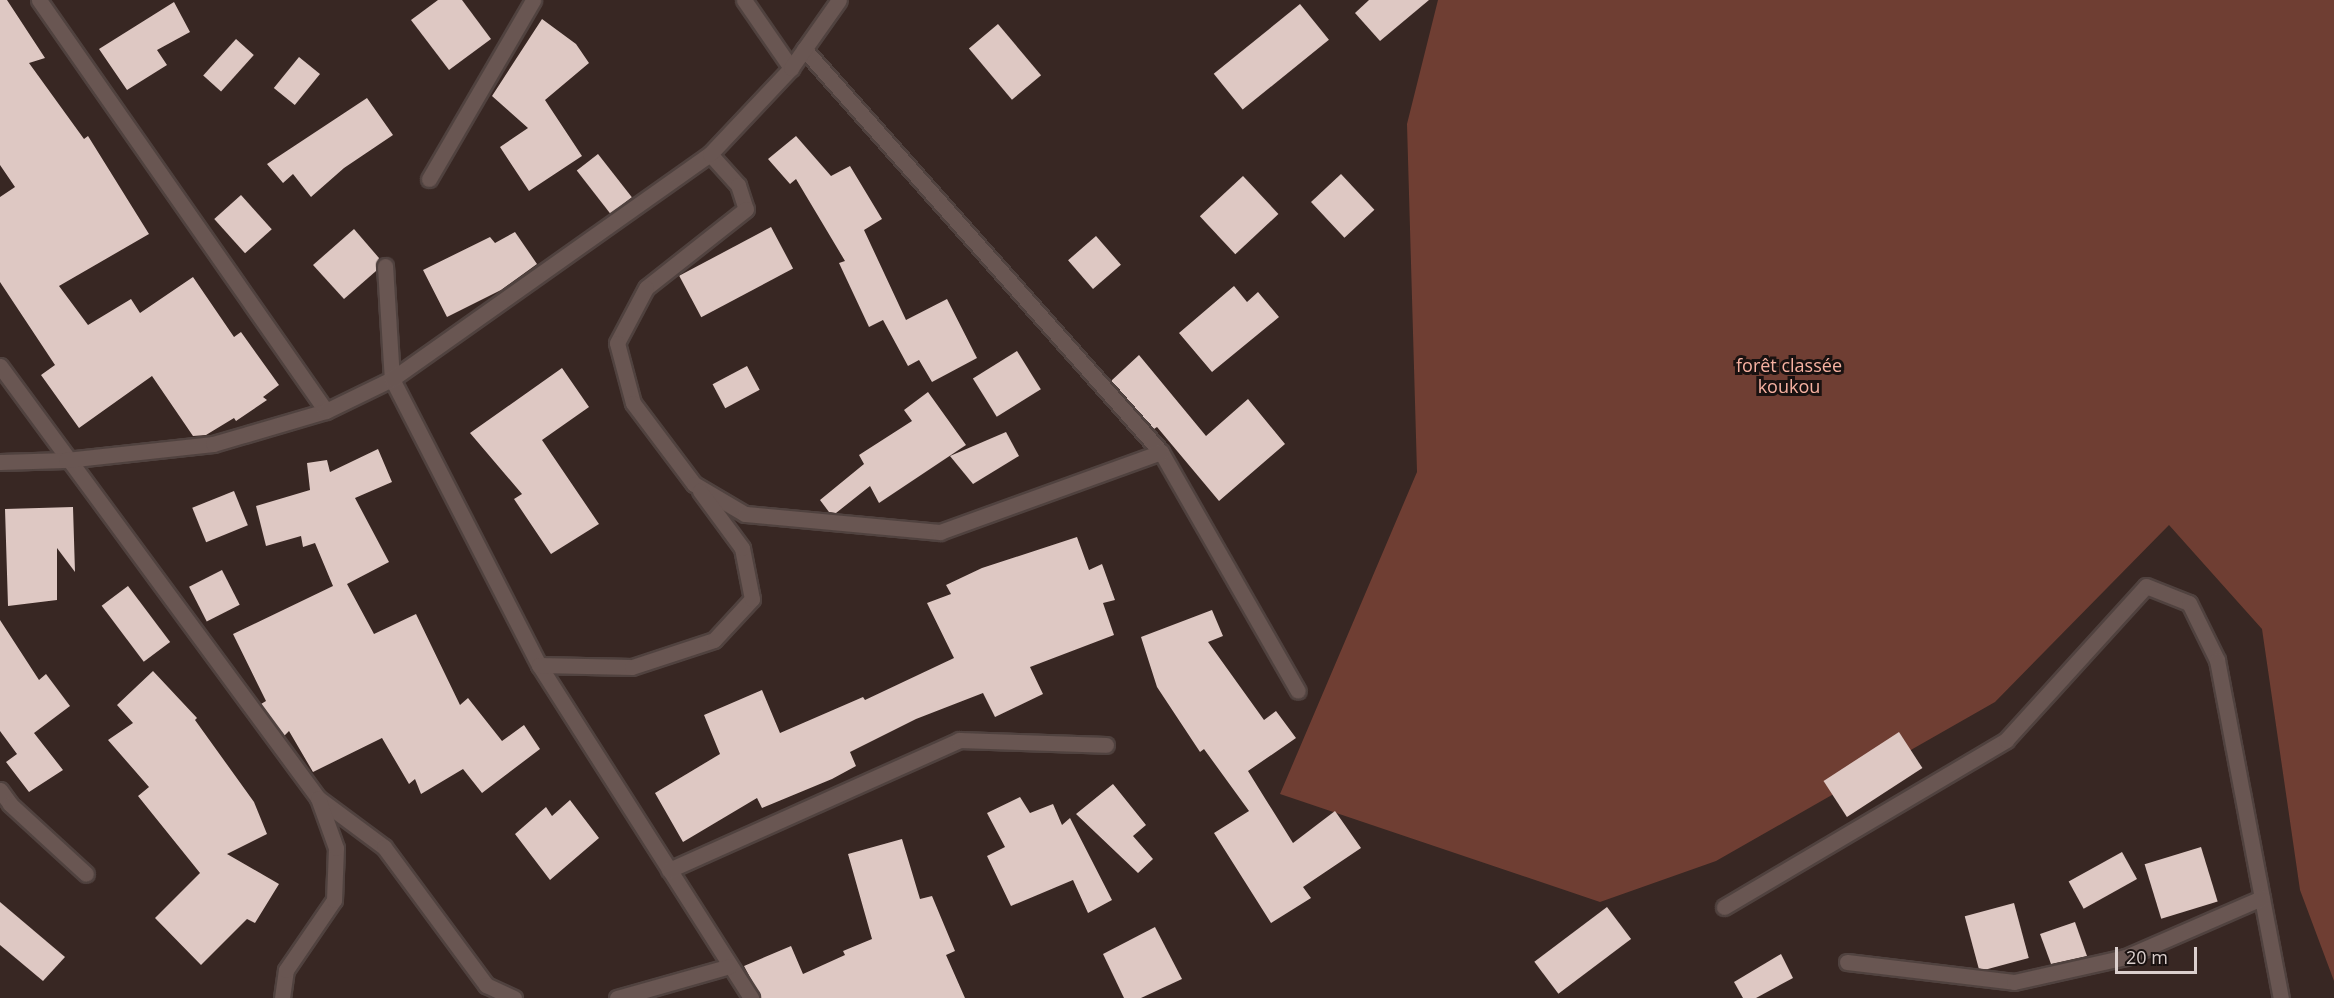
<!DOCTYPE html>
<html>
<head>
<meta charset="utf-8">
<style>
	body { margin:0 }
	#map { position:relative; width:2334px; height:998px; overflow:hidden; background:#382723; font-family:"Open Sans",sans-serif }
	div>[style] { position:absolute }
	.green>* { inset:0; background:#6f3e33 }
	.building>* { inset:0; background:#dec8c3; transform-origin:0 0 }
	.roads { filter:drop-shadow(2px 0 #50423f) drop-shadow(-2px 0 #50423f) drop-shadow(0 2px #50423f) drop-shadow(0 -2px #50423f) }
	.minor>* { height:15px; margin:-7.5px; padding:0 7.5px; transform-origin:7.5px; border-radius:7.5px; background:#695652 }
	span { translate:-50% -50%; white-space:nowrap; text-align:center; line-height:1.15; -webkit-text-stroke:6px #1a1211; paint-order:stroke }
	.park-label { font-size:18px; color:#f8b2a2 }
	.scale { position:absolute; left:2115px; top:947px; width:82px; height:27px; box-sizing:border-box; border:3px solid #dbcfcd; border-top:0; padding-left:8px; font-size:18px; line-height:21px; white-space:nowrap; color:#dbcfcd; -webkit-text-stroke:4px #1a1211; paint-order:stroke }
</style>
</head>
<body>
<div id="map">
	<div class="green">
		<i style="clip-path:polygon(1438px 0,2334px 0,2334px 981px,2300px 890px,2262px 629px,2169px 525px,1995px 702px,1716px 861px,1600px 902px,1280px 794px,1417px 472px,1407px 124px)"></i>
	</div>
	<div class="building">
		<i style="clip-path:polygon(0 0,7px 0,45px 58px,29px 63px,84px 139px,88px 136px,149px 234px,59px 286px,88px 325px,131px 299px,140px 313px,193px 277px,234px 337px,241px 332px,279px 385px,263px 397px,267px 400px,236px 421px,234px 418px,206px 435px,193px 436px,152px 376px,79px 428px,41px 375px,55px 365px,0 282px,0 197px,15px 187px,0 165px)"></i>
		<i style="clip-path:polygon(438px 0,462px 0,491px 39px,449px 70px,411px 20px)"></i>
		<i style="clip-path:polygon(1369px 0,1429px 0,1380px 41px,1355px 13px)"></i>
		<i style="clip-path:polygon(174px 2px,190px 32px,157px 50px,167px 65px,127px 90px,99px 49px)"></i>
		<i style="left:1300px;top:4px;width:46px;height:111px;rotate:51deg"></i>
		<i style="clip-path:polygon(542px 19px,576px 44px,589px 63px,545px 100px,582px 156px,529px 191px,500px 147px,528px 128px,492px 96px)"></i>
		<i style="left:998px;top:24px;width:67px;height:38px;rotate:50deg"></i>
		<i style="left:236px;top:39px;width:24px;height:49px;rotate:42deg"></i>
		<i style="left:299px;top:57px;width:27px;height:40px;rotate:39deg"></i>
		<i style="clip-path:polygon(367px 98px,393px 135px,344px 168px,311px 197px,293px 174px,283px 183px,267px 164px)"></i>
		<i style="clip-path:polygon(796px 136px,831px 176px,850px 166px,882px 219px,864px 230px,906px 320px,947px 299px,977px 358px,932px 382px,919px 360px,908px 366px,883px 320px,869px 327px,839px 263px,845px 261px,796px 179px,790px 184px,768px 159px)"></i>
		<i style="left:598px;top:154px;width:55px;height:27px;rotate:52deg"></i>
		<i style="left:1341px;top:174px;width:49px;height:41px;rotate:47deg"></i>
		<i style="left:1243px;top:176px;width:52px;height:59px;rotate:47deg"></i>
		<i style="left:241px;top:195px;width:46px;height:36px;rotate:48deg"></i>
		<i style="left:771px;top:227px;width:47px;height:104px;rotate:62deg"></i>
		<i style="clip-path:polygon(354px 229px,379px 258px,376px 271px,344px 299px,313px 265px)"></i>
		<i style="clip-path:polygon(515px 232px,537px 264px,501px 290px,447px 317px,423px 270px,490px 237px,495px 243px)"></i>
		<i style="left:1096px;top:236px;width:38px;height:37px;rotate:49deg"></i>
		<i style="clip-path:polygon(1234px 286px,1247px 302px,1258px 292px,1279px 317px,1212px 372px,1179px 333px)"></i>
		<i style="left:1017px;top:351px;width:45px;height:52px;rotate:58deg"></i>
		<i style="clip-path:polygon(1139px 355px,1206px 436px,1248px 399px,1285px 444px,1219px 501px,1157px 427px,1154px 429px,1111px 381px)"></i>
		<i style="left:747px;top:366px;width:27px;height:39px;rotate:62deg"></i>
		<i style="clip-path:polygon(562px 368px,589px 407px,542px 440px,599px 524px,551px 554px,514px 499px,522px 494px,470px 433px)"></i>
		<i style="clip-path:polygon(928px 392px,966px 445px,879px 503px,870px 486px,836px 513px,829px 512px,820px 500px,864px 464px,859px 455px,912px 421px,904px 410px)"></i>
		<i style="clip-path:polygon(1006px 432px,1019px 456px,973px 484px,950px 456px)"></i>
		<i style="clip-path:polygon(378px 449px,392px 482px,355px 498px,389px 562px,347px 584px,374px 634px,416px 614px,460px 705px,468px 698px,502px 741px,524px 725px,540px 749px,482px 793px,463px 769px,421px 794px,415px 779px,409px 784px,382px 738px,313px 772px,289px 731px,284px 736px,261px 704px,266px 701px,233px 634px,333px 586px,315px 543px,303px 547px,301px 536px,266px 546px,256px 506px,310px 490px,307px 463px,327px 460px,330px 472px)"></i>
		<i style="left:234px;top:491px;width:37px;height:45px;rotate:68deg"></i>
		<i style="clip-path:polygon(73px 507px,75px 572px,57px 548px,57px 600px,8px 606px,5px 509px)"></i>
		<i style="clip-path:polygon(1077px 537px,1089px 570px,1102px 564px,1115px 600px,1103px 603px,1114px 635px,1030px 667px,1043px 694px,995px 717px,983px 693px,916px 719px,850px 752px,856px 766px,832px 779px,762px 808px,757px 798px,683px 842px,655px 793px,720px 754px,704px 715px,762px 690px,780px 733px,863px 697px,865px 700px,954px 658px,927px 603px,951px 594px,946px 585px,982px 568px)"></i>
		<i style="left:222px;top:570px;width:39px;height:37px;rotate:63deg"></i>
		<i style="left:128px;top:586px;width:70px;height:33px;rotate:53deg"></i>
		<i style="clip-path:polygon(1212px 610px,1223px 636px,1208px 642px,1264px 720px,1276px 711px,1296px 738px,1248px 771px,1266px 800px,1293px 843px,1335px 811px,1361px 848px,1303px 887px,1311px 898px,1271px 923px,1214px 833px,1249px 811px,1204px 749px,1200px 752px,1157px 687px,1141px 637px)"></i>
		<i style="clip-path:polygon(0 620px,39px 680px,46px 674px,70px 706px,34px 733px,63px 770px,29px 792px,6px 762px,17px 754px,0 731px)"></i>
		<i style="clip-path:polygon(153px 671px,197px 718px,195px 720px,254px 802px,267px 834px,227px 854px,279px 884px,255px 923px,247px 919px,201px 965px,155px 918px,200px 873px,138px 796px,149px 787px,108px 740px,133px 723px,117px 705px)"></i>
		<i style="left:1899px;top:732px;width:43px;height:90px;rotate:57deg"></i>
		<i style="clip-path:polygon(1113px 784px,1146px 825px,1133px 836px,1153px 859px,1138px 873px,1076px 814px)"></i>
		<i style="clip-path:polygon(1020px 797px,1030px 813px,1053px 804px,1062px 825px,1070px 818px,1112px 900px,1088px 913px,1073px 880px,1011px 906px,987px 856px,1005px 847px,987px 813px)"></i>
		<i style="clip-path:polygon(570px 800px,599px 838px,550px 880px,515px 834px,546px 807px,552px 816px)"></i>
		<i style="clip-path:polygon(902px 839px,920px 899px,932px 896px,955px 951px,946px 955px,965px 998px,761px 998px,744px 966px,791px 946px,803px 974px,845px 955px,843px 951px,872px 939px,848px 854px)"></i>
		<i style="left:2201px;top:847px;width:57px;height:59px;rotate:73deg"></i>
		<i style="left:2122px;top:852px;width:31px;height:61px;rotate:61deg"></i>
		<i style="clip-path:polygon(0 902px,65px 957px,43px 981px,0 945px)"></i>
		<i style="left:2014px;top:903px;width:57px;height:51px;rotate:75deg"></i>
		<i style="left:1607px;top:907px;width:40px;height:91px;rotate:53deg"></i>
		<i style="clip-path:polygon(2075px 922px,2087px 956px,2051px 964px,2040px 934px)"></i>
		<i style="clip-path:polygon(1155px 927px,1182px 979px,1141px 998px,1124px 998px,1103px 954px)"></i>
		<i style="clip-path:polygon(1781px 954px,1793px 978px,1756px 998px,1743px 998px,1734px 982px)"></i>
	</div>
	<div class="roads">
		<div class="minor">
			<i style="left:39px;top:0;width:501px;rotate:55.07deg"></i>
			<i style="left:744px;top:0;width:83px;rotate:55.3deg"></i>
			<i style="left:804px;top:49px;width:538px;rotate:48.46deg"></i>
			<i style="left:1161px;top:452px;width:275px;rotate:60.2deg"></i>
			<i style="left:710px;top:154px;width:42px;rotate:47.9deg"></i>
			<i style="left:738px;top:185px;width:25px;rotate:72deg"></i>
			<i style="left:746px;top:209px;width:127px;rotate:141.7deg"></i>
			<i style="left:646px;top:288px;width:62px;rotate:117.8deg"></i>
			<i style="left:617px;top:343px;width:62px;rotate:75.1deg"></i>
			<i style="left:633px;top:403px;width:101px;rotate:53deg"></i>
			<i style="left:694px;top:484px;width:59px;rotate:30.5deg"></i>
			<i style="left:745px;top:514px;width:196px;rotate:5.3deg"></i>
			<i style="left:940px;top:532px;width:235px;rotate:-19.9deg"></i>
			<i style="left:429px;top:179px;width:207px;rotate:-59.8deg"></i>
			<i style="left:385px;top:266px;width:113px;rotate:86.5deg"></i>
			<i style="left:392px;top:379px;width:322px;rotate:62.8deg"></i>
			<i style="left:539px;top:665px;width:395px;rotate:57.5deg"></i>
			<i style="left:0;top:366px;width:536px;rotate:53.64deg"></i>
			<i style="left:318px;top:798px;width:82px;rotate:36.6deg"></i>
			<i style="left:384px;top:847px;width:172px;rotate:53.5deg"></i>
			<i style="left:486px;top:985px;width:31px;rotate:25deg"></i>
			<i style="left:0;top:462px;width:66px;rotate:-1.7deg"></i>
			<i style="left:66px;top:460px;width:148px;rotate:-6.2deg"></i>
			<i style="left:213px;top:444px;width:118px;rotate:-16.3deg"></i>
			<i style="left:326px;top:411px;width:73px;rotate:-25.9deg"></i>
			<i style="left:392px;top:379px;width:390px;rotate:-35.3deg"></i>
			<i style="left:710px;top:154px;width:118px;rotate:-46.7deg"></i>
			<i style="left:791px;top:68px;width:83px;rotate:-54.8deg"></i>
			<i style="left:539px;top:665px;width:93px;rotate:1.2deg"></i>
			<i style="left:632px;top:667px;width:86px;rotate:-18.2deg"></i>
			<i style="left:714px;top:640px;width:56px;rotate:-47.2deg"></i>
			<i style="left:752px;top:599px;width:52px;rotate:-101.1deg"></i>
			<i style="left:742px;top:548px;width:71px;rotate:-126.4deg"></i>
			<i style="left:0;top:790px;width:17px;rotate:54deg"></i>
			<i style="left:10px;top:804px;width:103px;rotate:42.6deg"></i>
			<i style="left:669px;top:870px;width:318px;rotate:-24.1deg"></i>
			<i style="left:959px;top:740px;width:147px;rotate:1.9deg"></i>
			<i style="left:1724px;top:907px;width:328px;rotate:-30.6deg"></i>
			<i style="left:2006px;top:740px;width:208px;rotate:-47.7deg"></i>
			<i style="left:2146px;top:586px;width:46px;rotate:21.6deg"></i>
			<i style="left:2189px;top:603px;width:64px;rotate:63.8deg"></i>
			<i style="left:2217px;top:660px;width:344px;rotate:79.3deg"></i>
			<i style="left:1847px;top:962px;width:168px;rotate:6.8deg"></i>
			<i style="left:2014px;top:982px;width:115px;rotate:-12.6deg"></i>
			<i style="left:2126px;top:957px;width:148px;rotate:-23.5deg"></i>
			<i style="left:282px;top:998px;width:28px;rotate:-82deg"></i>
			<i style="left:286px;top:970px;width:85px;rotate:-55.6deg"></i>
			<i style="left:334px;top:900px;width:52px;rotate:-87.8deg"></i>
			<i style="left:336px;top:848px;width:53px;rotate:-109.8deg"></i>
			<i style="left:617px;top:998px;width:117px;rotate:-15.8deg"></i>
		</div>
	</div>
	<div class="park-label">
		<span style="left:1789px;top:376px">forêt classée<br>koukou</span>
	</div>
	<div class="scale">20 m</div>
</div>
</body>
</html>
